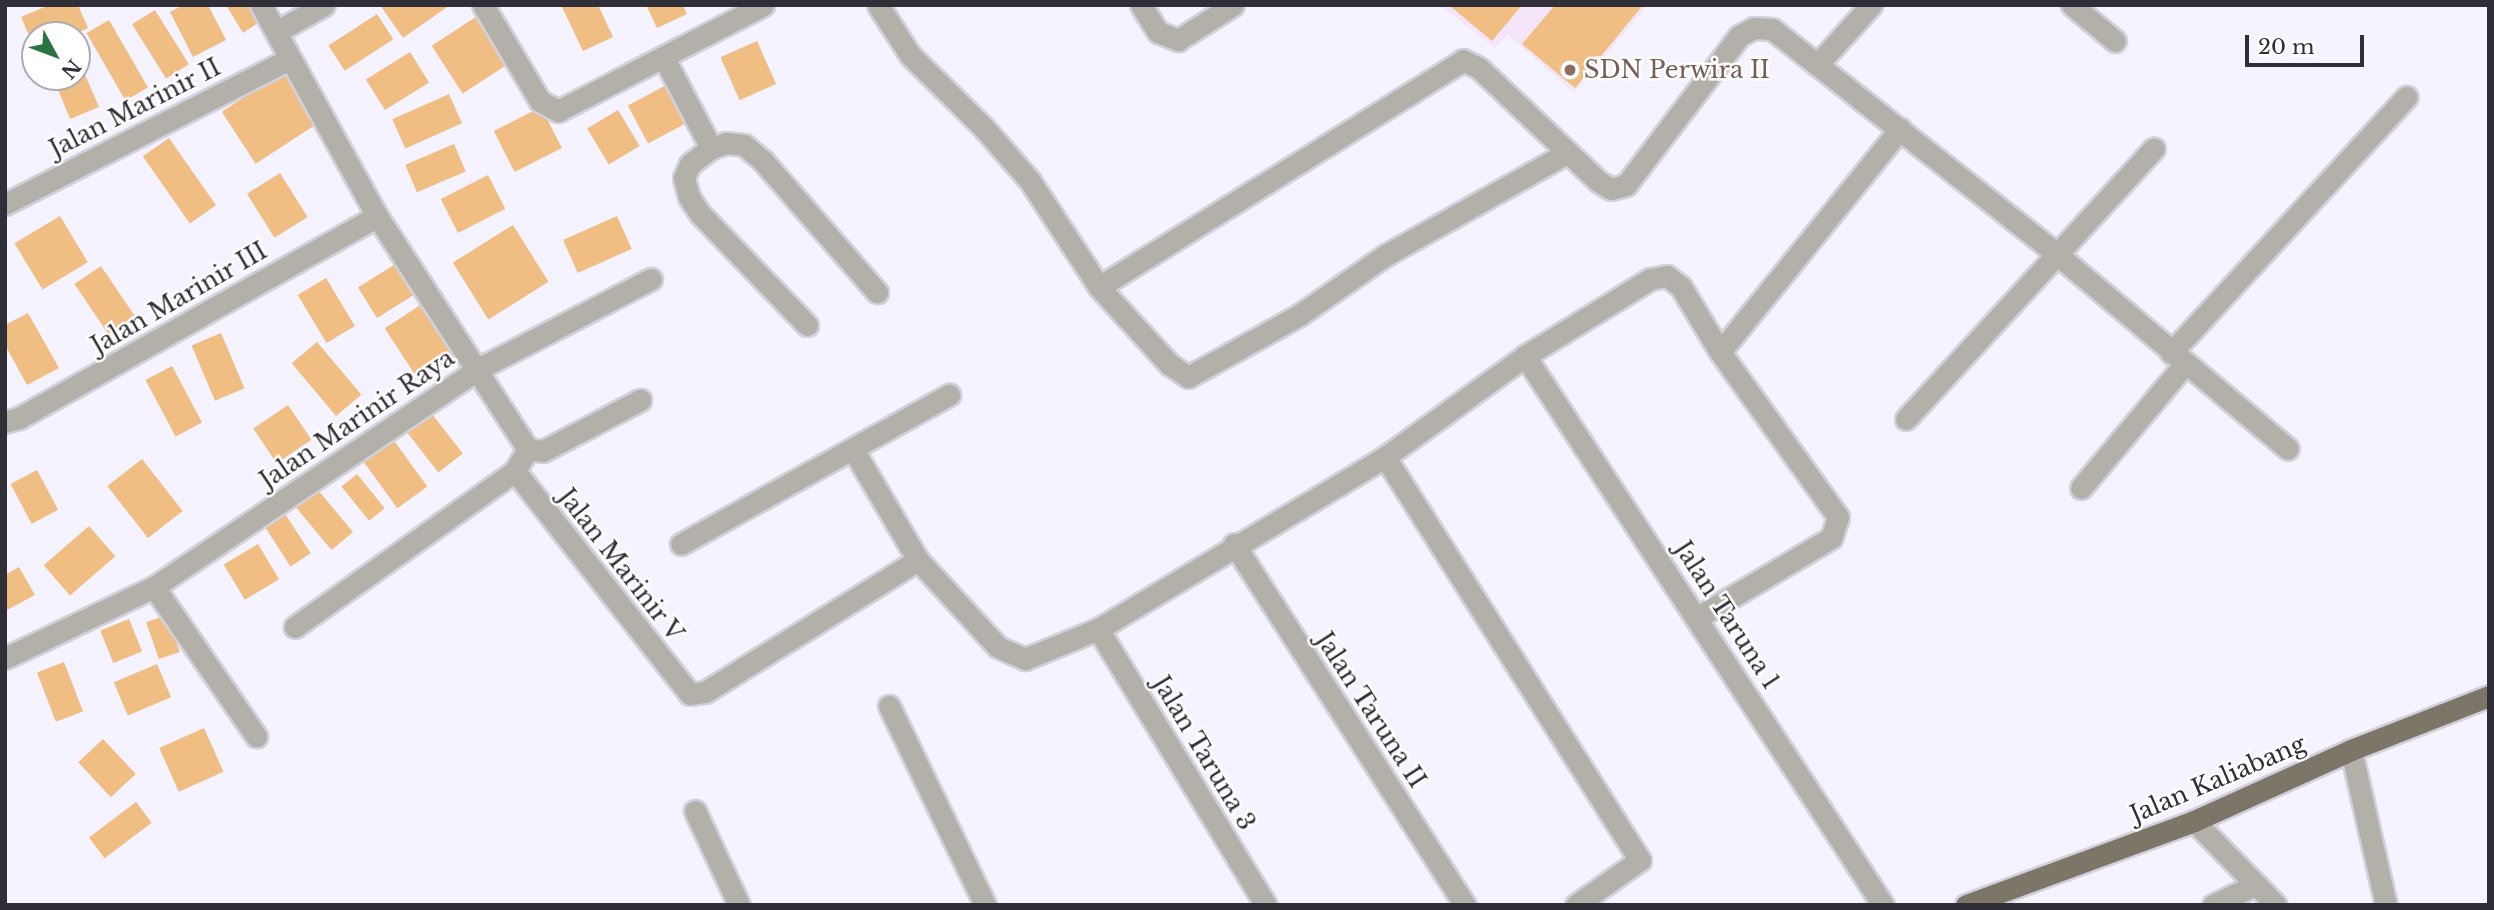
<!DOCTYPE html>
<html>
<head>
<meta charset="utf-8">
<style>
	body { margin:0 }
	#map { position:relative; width:2494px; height:910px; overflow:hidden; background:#f5f3ff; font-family:"Libre Baskerville",serif }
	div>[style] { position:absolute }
	.education>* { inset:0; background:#f4e5f8 }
	.building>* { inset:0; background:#f0bd83; transform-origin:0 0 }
	.roads { filter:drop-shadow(2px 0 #d2d0db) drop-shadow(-2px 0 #d2d0db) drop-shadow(0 2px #d2d0db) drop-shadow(0 -2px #d2d0db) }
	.minor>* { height:21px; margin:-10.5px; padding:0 10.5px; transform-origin:10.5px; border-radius:10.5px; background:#b2b0a8 }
	.primary>* { height:21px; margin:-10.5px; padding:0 10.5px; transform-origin:10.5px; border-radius:10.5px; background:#7b7668 }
	.dots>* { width:19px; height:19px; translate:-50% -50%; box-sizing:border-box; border:4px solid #fff; border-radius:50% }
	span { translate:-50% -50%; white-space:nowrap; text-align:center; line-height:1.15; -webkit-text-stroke:5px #fff; paint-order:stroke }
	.education-label { font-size:24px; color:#785e54 }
	.left { translate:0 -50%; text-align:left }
	.street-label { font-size:24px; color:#302e36 }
	.frame { position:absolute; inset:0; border:7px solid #302e36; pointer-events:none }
	.north { position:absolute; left:21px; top:21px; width:70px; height:70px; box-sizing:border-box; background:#fff; border:2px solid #acabaf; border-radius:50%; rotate:131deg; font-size:19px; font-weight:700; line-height:28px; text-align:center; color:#302e36 }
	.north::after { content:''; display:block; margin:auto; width:24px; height:32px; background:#287442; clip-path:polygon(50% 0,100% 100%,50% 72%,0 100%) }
	.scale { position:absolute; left:2245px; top:35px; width:119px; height:32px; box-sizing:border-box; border:4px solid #302e36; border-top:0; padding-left:9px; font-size:21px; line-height:24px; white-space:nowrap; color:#302e36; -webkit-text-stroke:5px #fff; paint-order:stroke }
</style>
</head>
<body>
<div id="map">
	<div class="education">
		<i style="clip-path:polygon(1440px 5px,1648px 5px,1574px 93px,1508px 35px,1495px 48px)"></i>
	</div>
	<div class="building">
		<i style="clip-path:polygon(49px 5px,78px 5px,88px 28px,73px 35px,35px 35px,35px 49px,21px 17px)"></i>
		<i style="clip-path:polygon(183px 5px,208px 5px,226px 40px,193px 57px,170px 12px)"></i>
		<i style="clip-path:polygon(226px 5px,251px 5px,261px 21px,243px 33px)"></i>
		<i style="clip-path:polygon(380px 5px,450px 5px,403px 38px)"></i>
		<i style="clip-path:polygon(561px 5px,598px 5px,613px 37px,583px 51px)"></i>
		<i style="clip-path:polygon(646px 5px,683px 5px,687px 14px,657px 28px)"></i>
		<i style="clip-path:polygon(1449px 5px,1522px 5px,1492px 41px)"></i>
		<i style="clip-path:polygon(1555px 5px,1643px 5px,1575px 88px,1522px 44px)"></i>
		<i style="left:155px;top:10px;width:64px;height:27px;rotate:58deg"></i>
		<i style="left:482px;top:13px;width:57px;height:60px;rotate:57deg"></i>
		<i style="left:377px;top:14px;width:30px;height:58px;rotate:57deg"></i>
		<i style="left:109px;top:20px;width:78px;height:26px;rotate:60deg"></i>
		<i style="left:757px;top:41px;width:47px;height:40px;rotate:66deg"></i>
		<i style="left:410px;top:52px;width:36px;height:52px;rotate:58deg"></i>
		<i style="clip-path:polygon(77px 56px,99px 107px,70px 119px,53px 77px,77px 77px)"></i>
		<i style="left:283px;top:72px;width:62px;height:73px;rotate:57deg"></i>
		<i style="left:672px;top:82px;width:43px;height:50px;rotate:62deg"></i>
		<i style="left:449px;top:94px;width:32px;height:62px;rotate:66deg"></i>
		<i style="left:541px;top:107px;width:46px;height:53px;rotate:63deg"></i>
		<i style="left:618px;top:110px;width:42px;height:36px;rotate:59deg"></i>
		<i style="left:169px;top:138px;width:82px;height:32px;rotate:55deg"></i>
		<i style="left:454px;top:144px;width:30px;height:53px;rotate:67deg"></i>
		<i style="left:280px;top:173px;width:52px;height:39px;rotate:58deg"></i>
		<i style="left:488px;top:175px;width:38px;height:53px;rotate:63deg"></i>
		<i style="left:60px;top:216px;width:54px;height:53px;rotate:59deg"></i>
		<i style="left:617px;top:216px;width:36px;height:59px;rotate:66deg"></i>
		<i style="left:513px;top:225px;width:67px;height:71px;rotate:58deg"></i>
		<i style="left:397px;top:263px;width:36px;height:46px;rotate:58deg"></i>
		<i style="left:101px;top:266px;width:61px;height:32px;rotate:56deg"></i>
		<i style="left:326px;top:278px;width:56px;height:33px;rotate:59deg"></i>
		<i style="left:425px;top:302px;width:63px;height:48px;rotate:57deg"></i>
		<i style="clip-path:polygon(28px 313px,59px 368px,27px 385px,5px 345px,5px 325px)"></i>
		<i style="left:221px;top:333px;width:60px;height:32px;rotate:67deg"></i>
		<i style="left:317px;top:342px;width:69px;height:33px;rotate:50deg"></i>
		<i style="left:172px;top:366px;width:64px;height:30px;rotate:62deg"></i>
		<i style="left:288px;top:405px;width:42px;height:42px;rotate:56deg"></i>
		<i style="left:432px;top:414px;width:50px;height:31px;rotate:52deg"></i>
		<i style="left:392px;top:438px;width:60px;height:37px;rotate:54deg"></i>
		<i style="left:142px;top:459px;width:66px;height:44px;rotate:52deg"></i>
		<i style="left:37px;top:470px;width:45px;height:30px;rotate:62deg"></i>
		<i style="left:357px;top:474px;width:44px;height:20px;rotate:51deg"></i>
		<i style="left:317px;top:489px;width:56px;height:28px;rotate:50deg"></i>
		<i style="left:278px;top:503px;width:60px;height:24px;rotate:57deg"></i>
		<i style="left:89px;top:526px;width:40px;height:60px;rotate:49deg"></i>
		<i style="left:258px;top:544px;width:41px;height:40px;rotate:59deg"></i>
		<i style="clip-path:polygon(19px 567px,35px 595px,5px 611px,5px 575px)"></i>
		<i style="left:167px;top:615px;width:39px;height:22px;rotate:71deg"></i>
		<i style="left:129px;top:619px;width:35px;height:31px;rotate:68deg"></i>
		<i style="left:64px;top:662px;width:53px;height:29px;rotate:69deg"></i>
		<i style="left:157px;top:664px;width:36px;height:47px;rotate:67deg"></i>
		<i style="left:204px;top:728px;width:48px;height:49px;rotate:66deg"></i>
		<i style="left:103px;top:739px;width:48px;height:34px;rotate:47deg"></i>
		<i style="left:136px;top:802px;width:26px;height:59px;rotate:53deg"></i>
	</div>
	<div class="roads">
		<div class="minor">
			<i style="left:261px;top:5px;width:241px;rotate:61.2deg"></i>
			<i style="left:377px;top:216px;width:278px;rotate:57.1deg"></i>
			<i style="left:528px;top:449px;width:26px;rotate:121deg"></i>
			<i style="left:515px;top:471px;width:270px;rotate:144.7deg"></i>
			<i style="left:483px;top:5px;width:112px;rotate:59.3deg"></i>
			<i style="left:540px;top:101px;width:21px;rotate:29deg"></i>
			<i style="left:558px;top:111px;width:231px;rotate:-27.3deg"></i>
			<i style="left:878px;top:5px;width:59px;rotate:57.4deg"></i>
			<i style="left:910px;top:55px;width:104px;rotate:44.6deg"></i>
			<i style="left:984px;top:128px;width:70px;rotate:49deg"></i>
			<i style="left:1030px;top:181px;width:126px;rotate:56.9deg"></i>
			<i style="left:1099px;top:287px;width:429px;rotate:-31.9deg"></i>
			<i style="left:1463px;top:60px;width:18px;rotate:27deg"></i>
			<i style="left:1479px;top:68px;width:164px;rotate:43.5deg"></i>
			<i style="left:1598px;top:181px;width:15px;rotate:32deg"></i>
			<i style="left:1611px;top:189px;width:16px;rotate:-15deg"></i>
			<i style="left:1626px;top:185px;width:187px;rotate:-52.8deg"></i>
			<i style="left:1739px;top:36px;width:17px;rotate:-28deg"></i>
			<i style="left:1754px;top:28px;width:18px;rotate:3deg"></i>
			<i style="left:1772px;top:29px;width:366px;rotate:38.3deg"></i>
			<i style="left:2059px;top:256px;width:299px;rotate:40.1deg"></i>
			<i style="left:1141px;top:5px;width:32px;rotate:58deg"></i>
			<i style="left:1158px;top:32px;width:22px;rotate:22deg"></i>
			<i style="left:1178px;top:40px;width:65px;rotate:-32.5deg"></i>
			<i style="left:2072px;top:5px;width:56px;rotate:39.9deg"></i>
			<i style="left:276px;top:32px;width:55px;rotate:-29.4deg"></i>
			<i style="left:664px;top:58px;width:102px;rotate:62.4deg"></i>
			<i style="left:1817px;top:65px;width:81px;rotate:-48deg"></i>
			<i style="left:5px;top:204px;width:319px;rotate:-27deg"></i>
			<i style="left:1099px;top:287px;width:104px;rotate:47.7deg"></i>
			<i style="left:1169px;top:364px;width:23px;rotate:34deg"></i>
			<i style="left:1188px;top:377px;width:129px;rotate:-29.1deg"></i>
			<i style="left:1301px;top:314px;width:103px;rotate:-34.8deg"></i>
			<i style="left:1386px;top:255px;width:206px;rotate:-29.4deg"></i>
			<i style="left:807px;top:325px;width:154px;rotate:-133.9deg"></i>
			<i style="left:700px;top:214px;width:20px;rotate:-123deg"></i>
			<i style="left:689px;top:197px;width:20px;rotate:-105deg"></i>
			<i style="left:684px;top:178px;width:15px;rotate:-67deg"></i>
			<i style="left:690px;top:164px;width:26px;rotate:-37deg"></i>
			<i style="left:711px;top:148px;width:16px;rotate:-18deg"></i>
			<i style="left:726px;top:143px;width:18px;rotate:6deg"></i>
			<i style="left:744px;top:145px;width:25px;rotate:40deg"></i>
			<i style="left:763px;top:161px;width:174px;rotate:49deg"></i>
			<i style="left:1720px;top:352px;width:287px;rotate:-51.1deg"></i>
			<i style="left:2171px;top:353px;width:348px;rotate:-47.4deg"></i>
			<i style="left:1525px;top:356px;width:655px;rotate:56.89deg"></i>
			<i style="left:1906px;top:419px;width:367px;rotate:-47.5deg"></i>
			<i style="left:5px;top:422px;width:15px;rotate:-16deg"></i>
			<i style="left:19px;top:418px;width:411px;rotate:-29.4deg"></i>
			<i style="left:528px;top:449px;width:15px;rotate:8deg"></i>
			<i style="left:543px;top:451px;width:110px;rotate:-27.7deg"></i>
			<i style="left:854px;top:451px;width:126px;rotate:59.6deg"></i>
			<i style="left:1385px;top:457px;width:477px;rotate:57.7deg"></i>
			<i style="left:1640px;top:860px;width:78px;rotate:144.9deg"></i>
			<i style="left:515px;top:471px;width:283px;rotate:51.9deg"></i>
			<i style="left:690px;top:694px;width:15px;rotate:-8deg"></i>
			<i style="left:705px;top:692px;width:251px;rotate:-31.8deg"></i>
			<i style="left:918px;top:560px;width:118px;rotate:47.4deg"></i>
			<i style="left:998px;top:647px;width:30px;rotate:24deg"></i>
			<i style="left:1025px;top:659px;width:79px;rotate:-22.3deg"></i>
			<i style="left:1098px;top:629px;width:335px;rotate:-30.9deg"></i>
			<i style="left:1385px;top:457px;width:173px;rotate:-35.8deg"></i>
			<i style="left:1525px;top:356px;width:147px;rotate:-31.6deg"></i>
			<i style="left:1650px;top:279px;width:17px;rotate:-10deg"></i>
			<i style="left:1667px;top:276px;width:18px;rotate:38deg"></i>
			<i style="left:1681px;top:287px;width:76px;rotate:59deg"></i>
			<i style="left:1720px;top:352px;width:203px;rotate:54.4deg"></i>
			<i style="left:1838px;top:517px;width:22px;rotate:108deg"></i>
			<i style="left:1831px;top:538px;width:155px;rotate:149.3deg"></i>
			<i style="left:2081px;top:488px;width:160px;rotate:-50.1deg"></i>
			<i style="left:681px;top:544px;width:307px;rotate:-29.1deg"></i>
			<i style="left:1234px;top:544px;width:429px;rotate:57.4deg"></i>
			<i style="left:154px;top:587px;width:181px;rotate:55.6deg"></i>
			<i style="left:1098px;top:629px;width:323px;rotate:58.7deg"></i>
			<i style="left:5px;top:658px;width:165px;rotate:-25.5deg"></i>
			<i style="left:154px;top:587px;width:391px;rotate:-33.9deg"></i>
			<i style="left:478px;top:369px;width:195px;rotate:-27.5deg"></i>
			<i style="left:889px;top:706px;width:221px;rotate:64.2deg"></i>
			<i style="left:2351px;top:750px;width:159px;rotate:77.3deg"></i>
			<i style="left:695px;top:811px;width:104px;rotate:64.9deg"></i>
			<i style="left:2194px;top:821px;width:117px;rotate:45.7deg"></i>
			<i style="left:2213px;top:905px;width:47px;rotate:-25.5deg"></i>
		</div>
		<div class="primary">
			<i style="left:1966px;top:905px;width:243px;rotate:-20.2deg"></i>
			<i style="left:2194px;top:821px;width:172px;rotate:-24.3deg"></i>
			<i style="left:2351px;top:750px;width:148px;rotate:-21.4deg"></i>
		</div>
	</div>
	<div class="dots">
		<i style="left:1570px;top:70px;background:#8d6e63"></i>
	</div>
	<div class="education-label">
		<span class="left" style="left:1584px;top:70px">SDN Perwira II</span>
	</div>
	<div class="street-label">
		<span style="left:135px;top:108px;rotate:-27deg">Jalan Marinir II</span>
		<span style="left:179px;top:298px;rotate:-30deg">Jalan Marinir III</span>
		<span style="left:357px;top:419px;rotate:-34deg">Jalan Marinir Raya</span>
		<span style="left:621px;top:565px;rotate:52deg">Jalan Marinir V</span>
		<span style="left:1727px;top:615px;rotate:57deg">Jalan Taruna 1</span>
		<span style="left:1371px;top:710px;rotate:57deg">Jalan Taruna II</span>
		<span style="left:1204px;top:753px;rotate:59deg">Jalan Taruna 3</span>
		<span style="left:2218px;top:779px;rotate:-23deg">Jalan Kaliabang</span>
	</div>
	<div class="frame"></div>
	<div class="north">N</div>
	<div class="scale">20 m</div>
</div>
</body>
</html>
